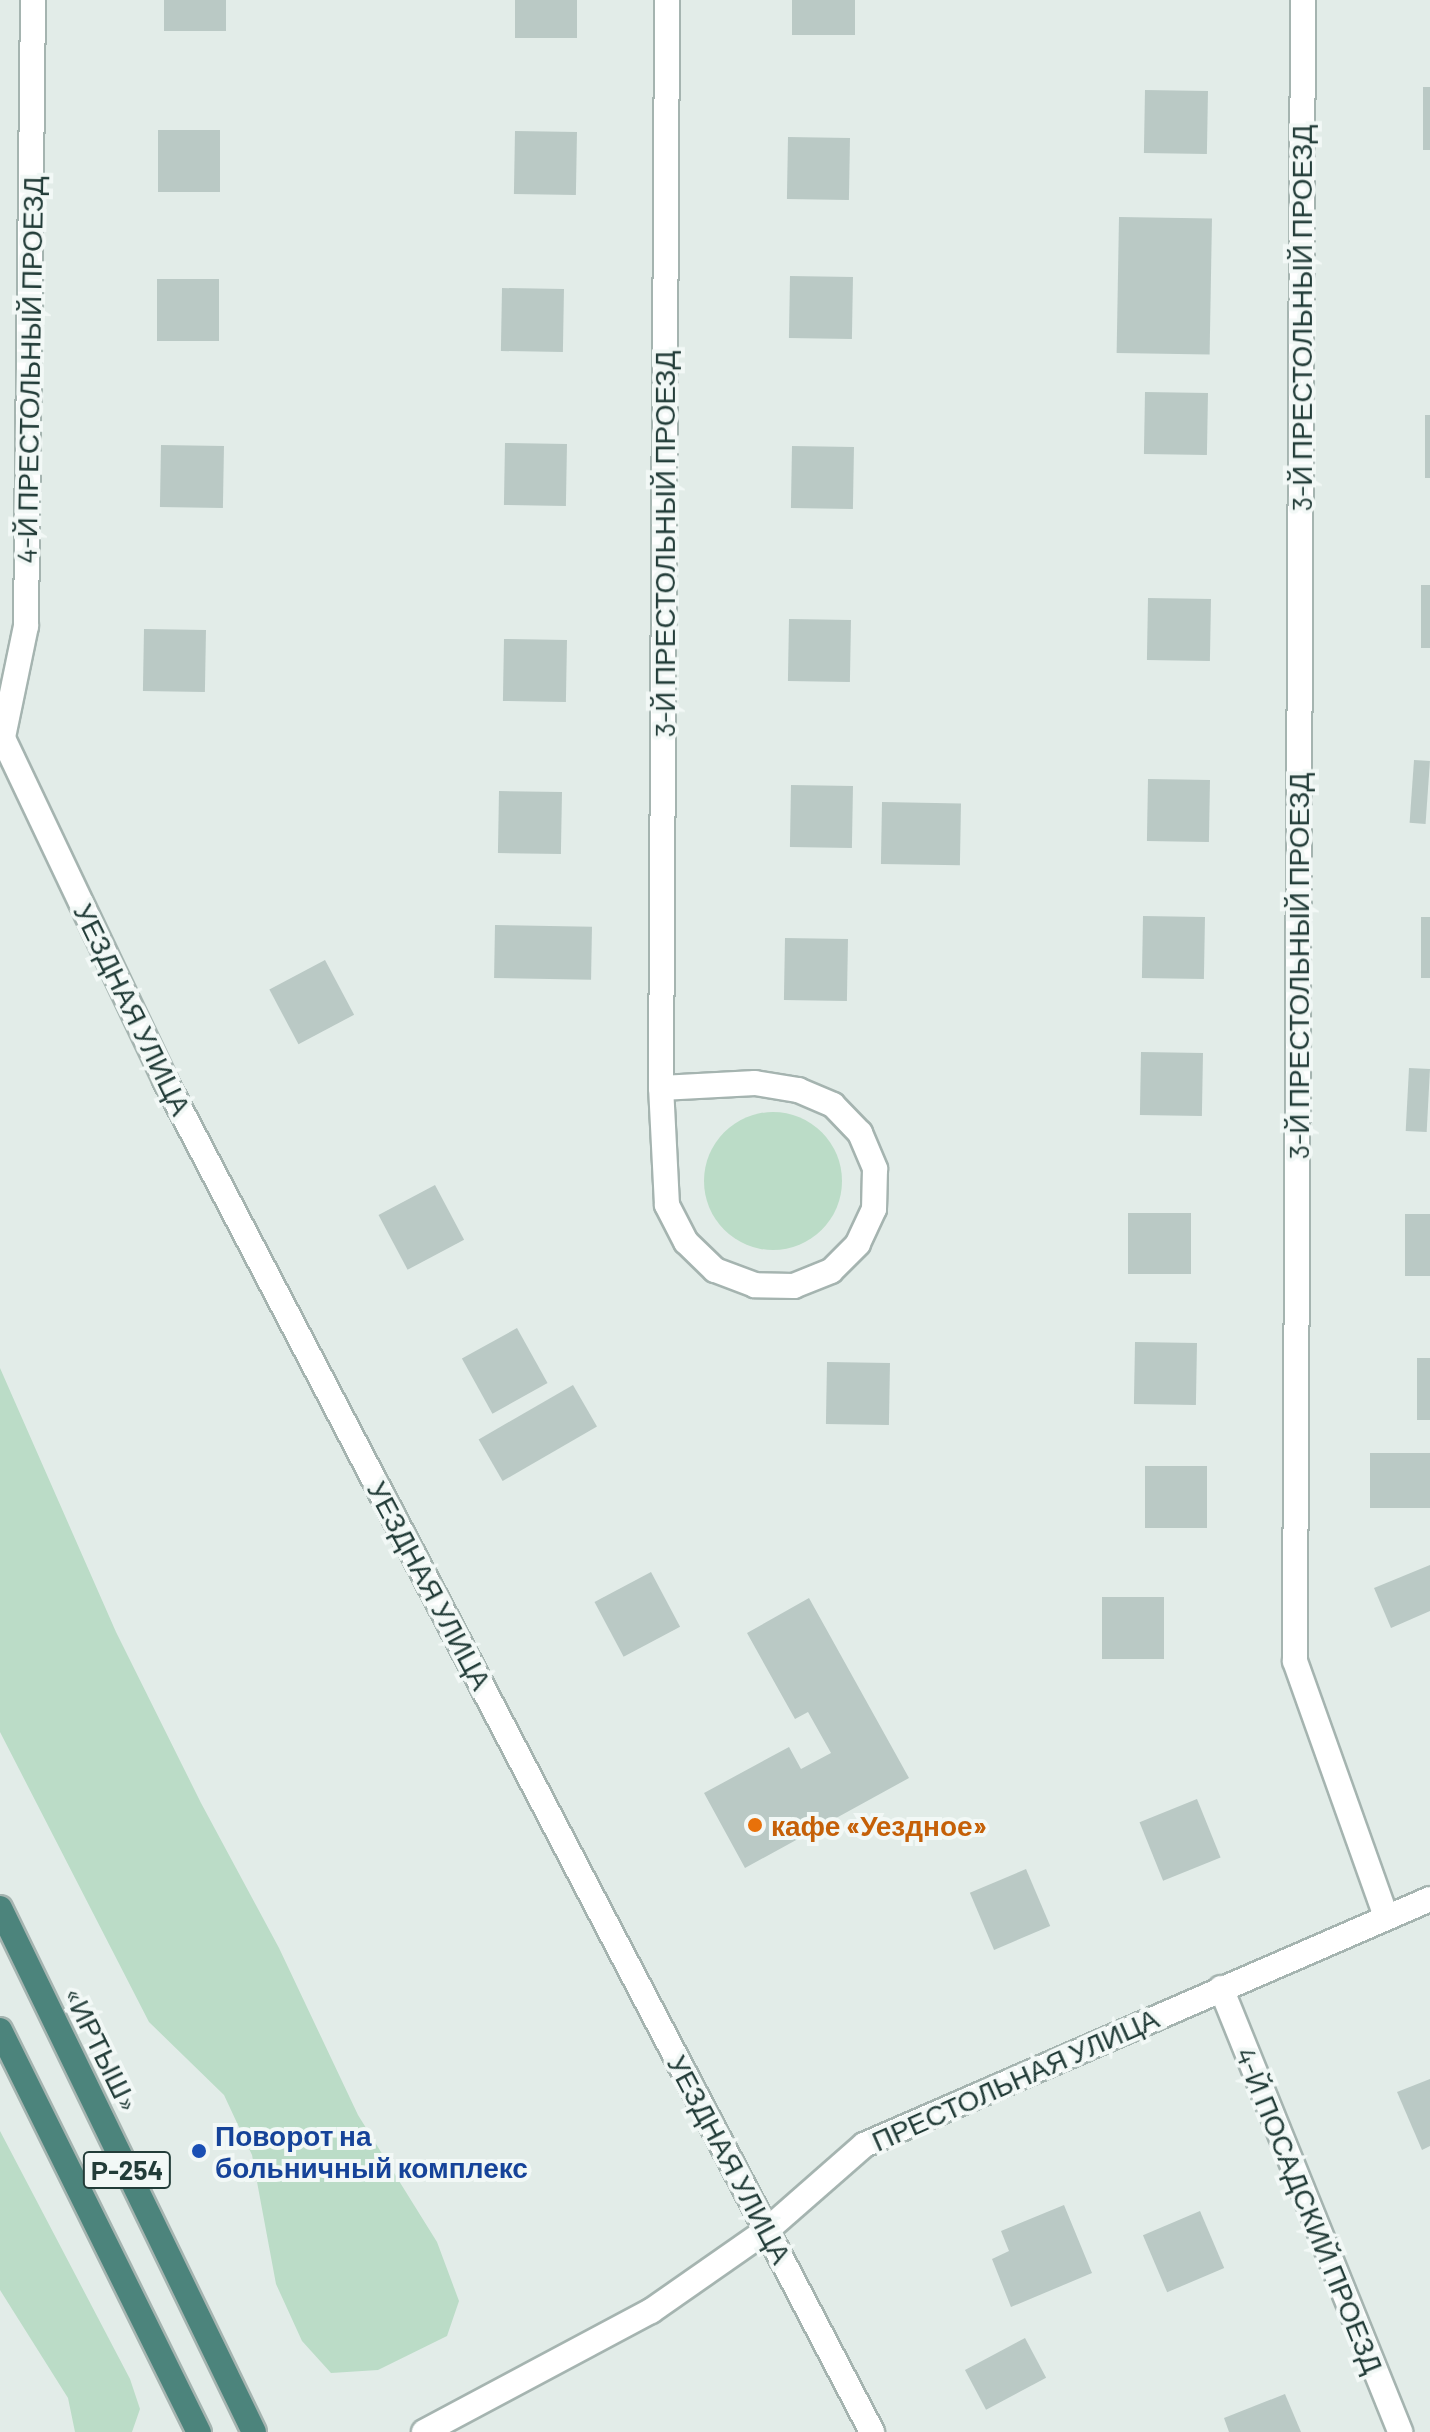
<!DOCTYPE html>
<html>
<head>
<meta charset="utf-8">
<style>
	body { margin:0 }
	#map { position:relative; width:1430px; height:2432px; overflow:hidden; background:#e2ece8; font-family:Barlow,sans-serif }
	div>[style] { position:absolute }
	.green>* { inset:0; background:#bbdcc7 }
	.round { border-radius:50% }
	.building>* { inset:0; background:#bac9c5; transform-origin:0 0 }
	.roads { filter:drop-shadow(2px 0 #a5b4b0) drop-shadow(-2px 0 #a5b4b0) drop-shadow(0 2px #a5b4b0) drop-shadow(0 -2px #a5b4b0) }
	.minor>* { height:24px; margin:-12px; padding:0 12px; transform-origin:12px; border-radius:12px; background:#fff }
	.tertiary>* { height:24px; margin:-12px; padding:0 12px; transform-origin:12px; border-radius:12px; background:#fff }
	.trunk>* { height:24px; margin:-12px; padding:0 12px; transform-origin:12px; border-radius:12px; background:#4c847c }
	.dots>* { width:22px; height:22px; translate:-50% -50%; box-sizing:border-box; border:4px solid #f2f8f6; border-radius:50% }
	span { translate:-50% -50%; white-space:nowrap; text-align:center; line-height:1.15; -webkit-text-stroke:8px #f2f8f6; paint-order:stroke }
	.shield-label span { padding:2px 6px; background:#f2f8f6; border:2px solid; border-radius:6px; -webkit-text-stroke-width:0 }
	.shield-label { font-size:26px; color:#223c38; font-weight:700 }
	.street-label { font-size:28px; color:#223c38 }
	.food-label { font-size:28px; color:#c56008; font-weight:700 }
	.left { translate:0 -50%; text-align:left }
	.transit-label { font-size:28px; color:#164399; font-weight:700 }
</style>
</head>
<body>
<div id="map">
	<div class="green">
		<i class="round" style="left:704px;top:1112px;width:138px;height:138px"></i>
		<i style="clip-path:polygon(0 1368px,116px 1632px,201px 1803px,279px 1948px,358px 2115px,437px 2242px,459px 2301px,447px 2336px,378px 2370px,331px 2373px,302px 2341px,276px 2284px,252px 2155px,224px 2095px,149px 2022px,0 1732px)"></i>
		<i style="clip-path:polygon(0 2131px,130px 2379px,140px 2409px,132px 2432px,75px 2432px,68px 2398px,0 2290px)"></i>
	</div>
	<div class="building">
		<i style="left:164px;top:0;width:62px;height:31px"></i>
		<i style="left:515px;top:0;width:62px;height:38px"></i>
		<i style="left:792px;top:0;width:63px;height:35px"></i>
		<i style="left:1423px;top:87px;width:7px;height:63px"></i>
		<i style="left:1145px;top:90px;width:63px;height:63px;rotate:1deg"></i>
		<i style="left:158px;top:130px;width:62px;height:62px"></i>
		<i style="left:515px;top:131px;width:62px;height:63px;rotate:1deg"></i>
		<i style="left:788px;top:137px;width:62px;height:62px;rotate:1deg"></i>
		<i style="left:1119px;top:217px;width:93px;height:136px;rotate:1deg"></i>
		<i style="left:790px;top:276px;width:63px;height:62px;rotate:1deg"></i>
		<i style="left:157px;top:279px;width:62px;height:62px"></i>
		<i style="left:502px;top:288px;width:62px;height:63px;rotate:1deg"></i>
		<i style="left:1145px;top:392px;width:63px;height:62px;rotate:1deg"></i>
		<i style="left:1425px;top:415px;width:5px;height:63px"></i>
		<i style="left:505px;top:443px;width:62px;height:62px;rotate:1deg"></i>
		<i style="left:161px;top:445px;width:63px;height:62px;rotate:1deg"></i>
		<i style="left:792px;top:446px;width:62px;height:62px;rotate:1deg"></i>
		<i style="left:1421px;top:585px;width:9px;height:63px"></i>
		<i style="left:1148px;top:598px;width:63px;height:62px;rotate:1deg"></i>
		<i style="left:789px;top:619px;width:62px;height:62px;rotate:1deg"></i>
		<i style="left:144px;top:629px;width:62px;height:62px;rotate:1deg"></i>
		<i style="left:504px;top:639px;width:63px;height:62px;rotate:1deg"></i>
		<i style="left:1414px;top:760px;width:16px;height:63px;rotate:4deg"></i>
		<i style="left:1148px;top:779px;width:62px;height:62px;rotate:1deg"></i>
		<i style="left:791px;top:785px;width:62px;height:62px;rotate:1deg"></i>
		<i style="left:499px;top:791px;width:63px;height:62px;rotate:1deg"></i>
		<i style="left:882px;top:802px;width:79px;height:62px;rotate:1deg"></i>
		<i style="left:1143px;top:916px;width:62px;height:62px;rotate:1deg"></i>
		<i style="left:1421px;top:917px;width:9px;height:61px"></i>
		<i style="left:495px;top:925px;width:97px;height:53px;rotate:1deg"></i>
		<i style="left:785px;top:938px;width:63px;height:62px;rotate:1deg"></i>
		<i style="left:325px;top:960px;width:62px;height:63px;rotate:62deg"></i>
		<i style="left:1141px;top:1052px;width:62px;height:63px;rotate:1deg"></i>
		<i style="left:1409px;top:1068px;width:21px;height:63px;rotate:3deg"></i>
		<i style="left:435px;top:1185px;width:62px;height:64px;rotate:62deg"></i>
		<i style="left:1128px;top:1213px;width:63px;height:61px"></i>
		<i style="left:1405px;top:1214px;width:25px;height:62px"></i>
		<i style="left:517px;top:1328px;width:63px;height:63px;rotate:61deg"></i>
		<i style="left:1135px;top:1342px;width:62px;height:62px;rotate:1deg"></i>
		<i style="left:1417px;top:1358px;width:13px;height:62px"></i>
		<i style="left:827px;top:1362px;width:63px;height:62px;rotate:1deg"></i>
		<i style="left:573px;top:1385px;width:48px;height:109px;rotate:60deg"></i>
		<i style="left:1370px;top:1453px;width:60px;height:55px"></i>
		<i style="left:1145px;top:1466px;width:62px;height:62px"></i>
		<i style="clip-path:polygon(1430px 1565px,1430px 1611px,1391px 1628px,1374px 1588px)"></i>
		<i style="left:651px;top:1572px;width:62px;height:64px;rotate:62deg"></i>
		<i style="left:1102px;top:1597px;width:62px;height:62px"></i>
		<i style="clip-path:polygon(809px 1598px,909px 1778px,745px 1868px,704px 1793px,789px 1747px,801px 1769px,831px 1753px,808px 1712px,795px 1719px,747px 1633px)"></i>
		<i style="left:1197px;top:1799px;width:63px;height:62px;rotate:68deg"></i>
		<i style="left:1026px;top:1869px;width:62px;height:61px;rotate:67deg"></i>
		<i style="clip-path:polygon(1430px 2079px,1430px 2146px,1422px 2150px,1397px 2092px)"></i>
		<i style="clip-path:polygon(1064px 2205px,1092px 2273px,1011px 2307px,992px 2259px,1009px 2251px,1001px 2231px)"></i>
		<i style="left:1200px;top:2211px;width:62px;height:62px;rotate:67deg"></i>
		<i style="left:1025px;top:2338px;width:45px;height:68px;rotate:62deg"></i>
		<i style="clip-path:polygon(1285px 2394px,1301px 2432px,1229px 2432px,1224px 2418px)"></i>
	</div>
	<div class="roads">
		<div class="minor">
			<i style="left:1303px;top:0;width:1661px;rotate:90.28deg"></i>
			<i style="left:1295px;top:1661px;width:272px;rotate:70.4deg"></i>
			<i style="left:3px;top:737px;width:113px;rotate:-78.3deg"></i>
			<i style="left:26px;top:626px;width:626px;rotate:-89.36deg"></i>
			<i style="left:661px;top:1088px;width:94px;rotate:-3deg"></i>
			<i style="left:755px;top:1083px;width:44px;rotate:9.2deg"></i>
			<i style="left:798px;top:1090px;width:38px;rotate:23deg"></i>
			<i style="left:833px;top:1105px;width:39px;rotate:46deg"></i>
			<i style="left:860px;top:1133px;width:39px;rotate:67deg"></i>
			<i style="left:875px;top:1169px;width:40px;rotate:91.4deg"></i>
			<i style="left:874px;top:1209px;width:38px;rotate:115deg"></i>
			<i style="left:858px;top:1244px;width:38px;rotate:135deg"></i>
			<i style="left:831px;top:1271px;width:40px;rotate:158deg"></i>
			<i style="left:794px;top:1286px;width:39px;rotate:-179deg"></i>
			<i style="left:755px;top:1285px;width:43px;rotate:-159.4deg"></i>
			<i style="left:715px;top:1270px;width:40px;rotate:-136deg"></i>
			<i style="left:686px;top:1242px;width:42px;rotate:-117.2deg"></i>
			<i style="left:667px;top:1205px;width:117px;rotate:-92.9deg"></i>
			<i style="left:661px;top:1088px;width:1088px;rotate:-89.68deg"></i>
			<i style="left:1221px;top:1988px;width:479px;rotate:68deg"></i>
			<i style="left:424px;top:2432px;width:257px;rotate:-28.1deg"></i>
			<i style="left:651px;top:2311px;width:141px;rotate:-34.9deg"></i>
			<i style="left:767px;top:2230px;width:129px;rotate:-41.2deg"></i>
			<i style="left:864px;top:2145px;width:617px;rotate:-23.49deg"></i>
		</div>
		<div class="tertiary">
			<i style="left:0;top:732px;width:385px;rotate:64.6deg"></i>
			<i style="left:165px;top:1080px;width:1526px;rotate:62.39deg"></i>
		</div>
		<div class="trunk">
			<i style="left:0;top:1908px;width:582px;rotate:64.14deg"></i>
			<i style="left:0;top:2030px;width:449px;rotate:63.7deg"></i>
		</div>
	</div>
	<div class="dots">
		<i style="left:755px;top:1825px;background:#e8710a"></i>
		<i style="left:199px;top:2151px;background:#1a4fb4"></i>
	</div>
	<div class="shield-label">
		<span style="left:127px;top:2170px">Р-254</span>
	</div>
	<div class="street-label">
		<span style="left:1301px;top:318px;rotate:-90deg">3-Й ПРЕСТОЛЬНЫЙ ПРОЕЗД</span>
		<span style="left:29px;top:370px;rotate:-89deg">4-Й ПРЕСТОЛЬНЫЙ ПРОЕЗД</span>
		<span style="left:664px;top:544px;rotate:-90deg">3-Й ПРЕСТОЛЬНЫЙ ПРОЕЗД</span>
		<span style="left:1298px;top:966px;rotate:-90deg">3-Й ПРЕСТОЛЬНЫЙ ПРОЕЗД</span>
		<span style="left:133px;top:1009px;rotate:64deg">УЕЗДНАЯ УЛИЦА</span>
		<span style="left:430px;top:1585px;rotate:62deg">УЕЗДНАЯ УЛИЦА</span>
		<span style="left:102px;top:2049px;rotate:64deg">«ИРТЫШ»</span>
		<span style="left:1015px;top:2079px;rotate:-24deg">ПРЕСТОЛЬНАЯ УЛИЦА</span>
		<span style="left:730px;top:2159px;rotate:62deg">УЕЗДНАЯ УЛИЦА</span>
		<span style="left:1310px;top:2210px;rotate:68deg">4-Й ПОСАДСКИЙ ПРОЕЗД</span>
	</div>
	<div class="food-label">
		<span class="left" style="left:771px;top:1825px">кафе «Уездное»</span>
	</div>
	<div class="transit-label">
		<span class="left" style="left:215px;top:2151px">Поворот на<br>больничный комплекс</span>
	</div>
</div>
</body>
</html>
